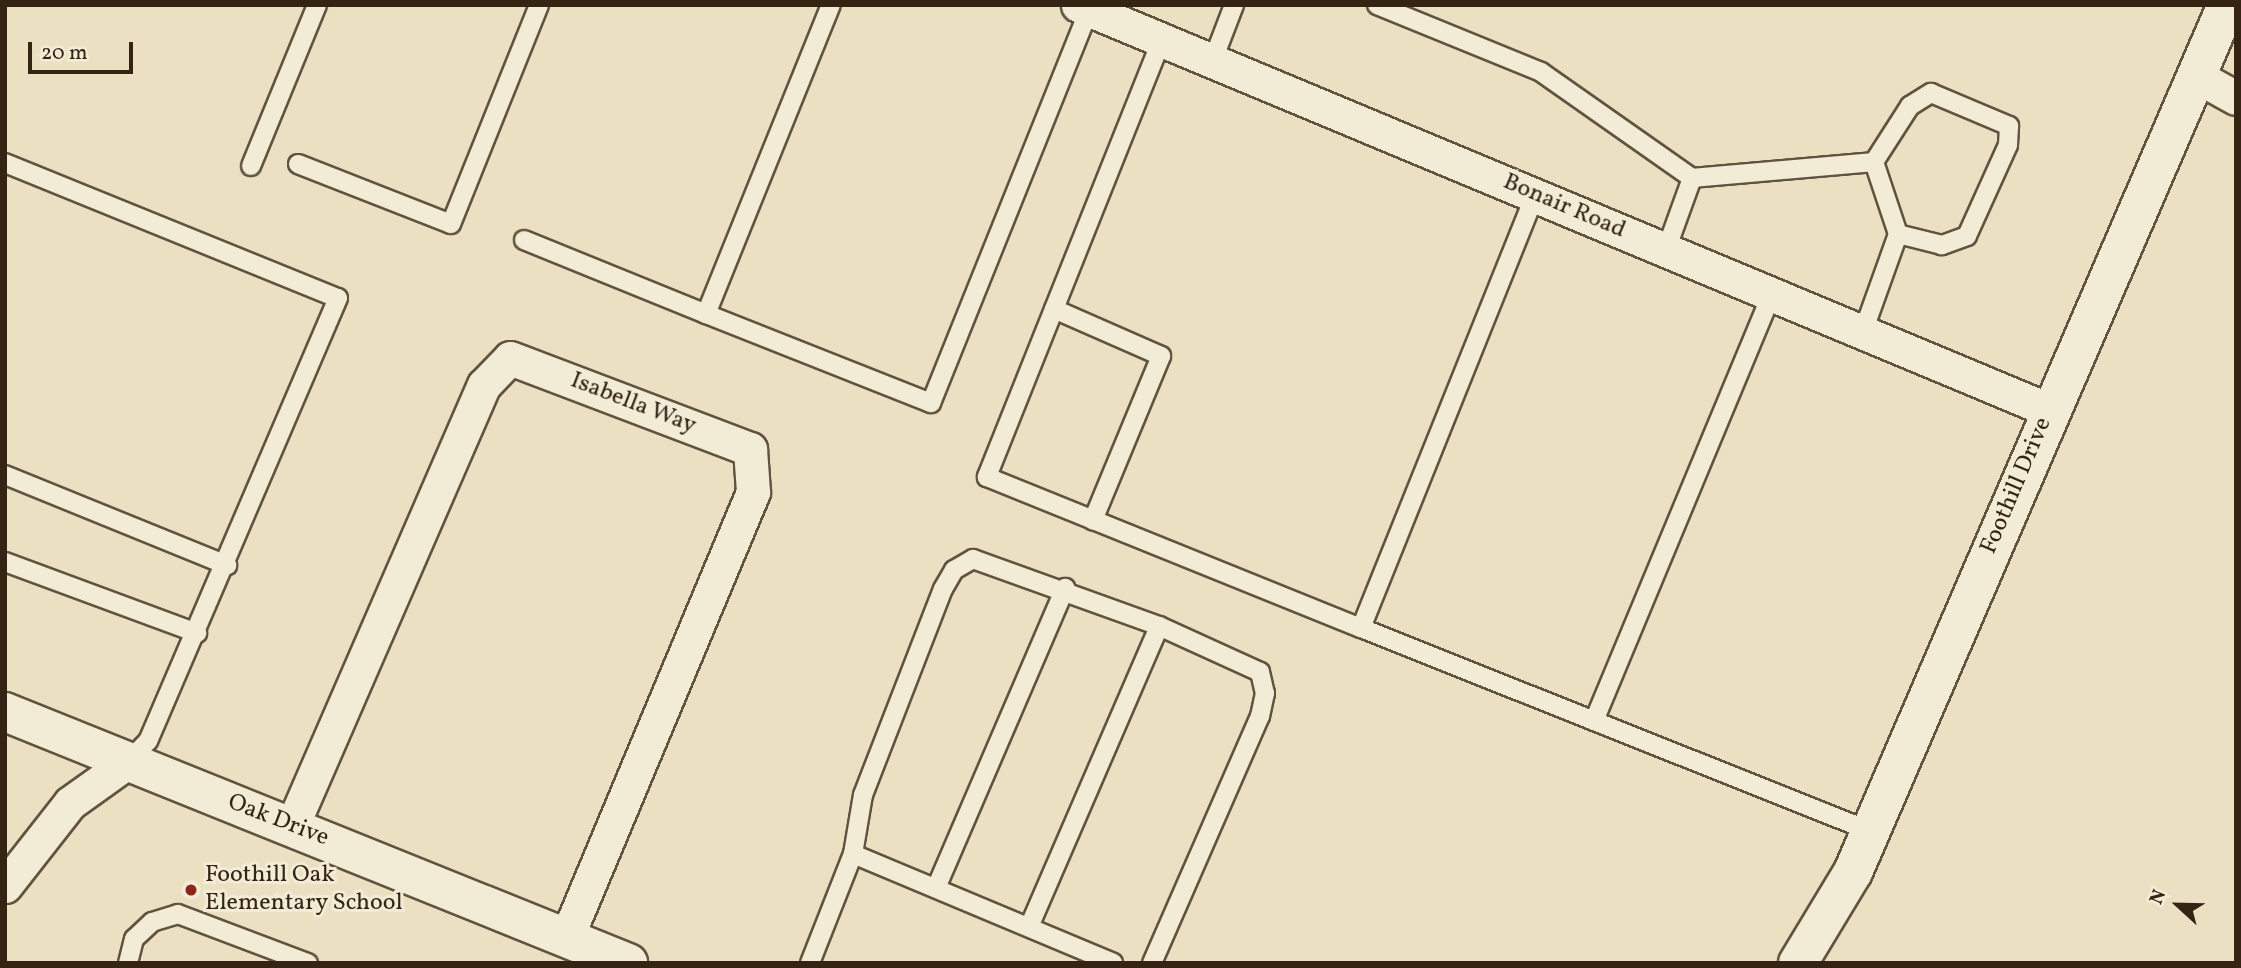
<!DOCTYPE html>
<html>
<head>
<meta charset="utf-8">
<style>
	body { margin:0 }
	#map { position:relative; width:2241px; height:968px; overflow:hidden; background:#ebe1c2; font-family:Vollkorn,serif }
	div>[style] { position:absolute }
	.roads { filter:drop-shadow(2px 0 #625340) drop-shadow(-2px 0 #625340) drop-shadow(0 2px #625340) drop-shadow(0 -2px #625340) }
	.lane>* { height:18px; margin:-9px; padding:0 9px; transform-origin:9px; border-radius:9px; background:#f2ecd7 }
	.street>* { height:33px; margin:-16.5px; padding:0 16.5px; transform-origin:16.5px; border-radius:16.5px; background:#f2ecd7 }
	.secondary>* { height:38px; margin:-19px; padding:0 19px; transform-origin:19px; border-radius:19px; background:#f2ecd7 }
	.dots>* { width:19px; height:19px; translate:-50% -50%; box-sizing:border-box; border:4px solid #f2ecd7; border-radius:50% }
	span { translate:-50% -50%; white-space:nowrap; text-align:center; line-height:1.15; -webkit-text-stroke:6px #f2ecd7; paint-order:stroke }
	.street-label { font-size:24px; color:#352414 }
	.poi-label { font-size:24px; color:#352414 }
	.left { translate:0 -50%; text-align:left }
	.frame { position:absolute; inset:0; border:7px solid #352414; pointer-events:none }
	.north { position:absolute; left:2143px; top:870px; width:70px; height:70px; -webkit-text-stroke:5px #f2ecd7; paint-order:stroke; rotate:292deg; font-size:19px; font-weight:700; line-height:28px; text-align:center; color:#352414 }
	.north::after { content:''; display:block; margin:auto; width:24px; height:32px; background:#352414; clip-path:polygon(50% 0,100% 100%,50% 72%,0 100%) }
	.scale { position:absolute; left:28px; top:42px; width:105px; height:32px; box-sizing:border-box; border:4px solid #352414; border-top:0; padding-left:9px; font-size:21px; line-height:24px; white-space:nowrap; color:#352414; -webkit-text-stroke:5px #f2ecd7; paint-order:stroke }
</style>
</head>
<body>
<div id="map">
	<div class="roads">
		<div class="lane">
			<i style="left:1377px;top:5px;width:177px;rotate:22.2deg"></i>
			<i style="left:1541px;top:72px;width:184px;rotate:35.1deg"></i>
			<i style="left:1692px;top:178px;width:183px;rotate:-5deg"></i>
			<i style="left:1162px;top:39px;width:472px;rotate:111.8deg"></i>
			<i style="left:987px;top:477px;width:403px;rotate:22deg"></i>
			<i style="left:1361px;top:628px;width:467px;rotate:-68.1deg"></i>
			<i style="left:1213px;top:60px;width:59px;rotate:-69.1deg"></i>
			<i style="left:1874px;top:162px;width:67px;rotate:-57.3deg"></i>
			<i style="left:1910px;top:106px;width:25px;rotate:-32deg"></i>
			<i style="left:1931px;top:93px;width:85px;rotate:22.9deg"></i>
			<i style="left:2009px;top:126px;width:19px;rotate:93deg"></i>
			<i style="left:2008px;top:145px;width:100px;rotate:114.3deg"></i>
			<i style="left:1967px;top:236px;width:27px;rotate:160deg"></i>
			<i style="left:1942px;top:245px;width:45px;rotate:-166deg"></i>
			<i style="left:5px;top:163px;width:359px;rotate:22.1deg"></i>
			<i style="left:338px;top:298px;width:482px;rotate:113.2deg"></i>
			<i style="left:148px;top:741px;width:30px;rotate:134deg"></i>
			<i style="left:298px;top:164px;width:164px;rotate:21.4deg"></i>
			<i style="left:451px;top:224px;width:236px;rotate:-68.1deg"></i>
			<i style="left:251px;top:166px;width:174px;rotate:-67.7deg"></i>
			<i style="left:524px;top:240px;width:196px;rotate:22.1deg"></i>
			<i style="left:706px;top:314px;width:333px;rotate:-68deg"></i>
			<i style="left:1666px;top:250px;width:77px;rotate:-70.1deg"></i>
			<i style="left:1054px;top:309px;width:117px;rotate:23.7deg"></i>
			<i style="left:1161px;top:356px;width:178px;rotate:112.5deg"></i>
			<i style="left:706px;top:314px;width:242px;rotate:21.6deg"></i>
			<i style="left:931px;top:403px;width:424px;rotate:-68.1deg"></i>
			<i style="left:1863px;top:332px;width:104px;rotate:-70.3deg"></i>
			<i style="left:1898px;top:234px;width:76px;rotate:-108.4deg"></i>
			<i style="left:5px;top:475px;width:240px;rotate:22.1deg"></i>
			<i style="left:5px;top:562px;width:205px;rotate:20.3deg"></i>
			<i style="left:1361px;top:628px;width:548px;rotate:21.74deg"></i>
			<i style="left:1594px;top:721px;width:463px;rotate:-67.4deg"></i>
			<i style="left:853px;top:854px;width:282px;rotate:22.7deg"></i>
			<i style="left:936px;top:888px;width:327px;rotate:-66.7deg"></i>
			<i style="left:1029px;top:927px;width:328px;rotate:-66.6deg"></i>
			<i style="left:128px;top:963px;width:25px;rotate:-76deg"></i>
			<i style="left:134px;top:939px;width:25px;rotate:-43deg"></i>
			<i style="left:152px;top:922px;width:27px;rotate:-17deg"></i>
			<i style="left:178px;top:914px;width:139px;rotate:20.7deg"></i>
			<i style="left:810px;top:963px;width:117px;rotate:-68.5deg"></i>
			<i style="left:853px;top:854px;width:60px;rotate:-80.4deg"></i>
			<i style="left:863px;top:795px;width:221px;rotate:-68.8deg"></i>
			<i style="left:943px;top:589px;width:22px;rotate:-60deg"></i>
			<i style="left:954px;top:570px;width:22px;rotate:-30deg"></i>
			<i style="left:973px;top:559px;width:198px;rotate:19.8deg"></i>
			<i style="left:1159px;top:626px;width:111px;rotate:24.5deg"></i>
			<i style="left:1260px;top:672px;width:22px;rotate:77deg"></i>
			<i style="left:1265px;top:693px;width:24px;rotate:102deg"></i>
			<i style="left:1260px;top:716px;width:270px;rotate:113.6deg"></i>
		</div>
		<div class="street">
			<i style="left:1078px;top:5px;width:1052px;rotate:22.64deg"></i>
			<i style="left:2198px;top:77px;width:43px;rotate:28.9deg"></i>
			<i style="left:292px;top:826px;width:481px;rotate:-66.5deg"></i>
			<i style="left:484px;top:385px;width:37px;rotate:-46deg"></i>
			<i style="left:510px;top:358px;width:257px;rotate:20.8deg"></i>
			<i style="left:750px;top:449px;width:43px;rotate:86deg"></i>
			<i style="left:753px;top:492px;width:481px;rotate:112.7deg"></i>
			<i style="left:5px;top:886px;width:105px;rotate:-51.9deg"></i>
			<i style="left:70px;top:803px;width:69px;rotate:-35.5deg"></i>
		</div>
		<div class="secondary">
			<i style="left:5px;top:712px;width:672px;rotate:21.94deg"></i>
			<i style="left:1798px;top:963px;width:106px;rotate:-58.9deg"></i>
			<i style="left:1853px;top:872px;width:944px;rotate:-66.67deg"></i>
		</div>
	</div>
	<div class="dots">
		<i style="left:191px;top:890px;background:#8f2418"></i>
	</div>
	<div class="street-label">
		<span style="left:1564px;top:207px;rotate:23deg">Bonair Road</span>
		<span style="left:633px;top:404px;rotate:21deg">Isabella Way</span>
		<span style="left:2017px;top:486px;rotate:-67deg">Foothill Drive</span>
		<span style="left:278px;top:821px;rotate:21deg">Oak Drive</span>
	</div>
	<div class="poi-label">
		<span class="left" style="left:205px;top:890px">Foothill Oak<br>Elementary School</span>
	</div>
	<div class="frame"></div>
	<div class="north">N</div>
	<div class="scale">20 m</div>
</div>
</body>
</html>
